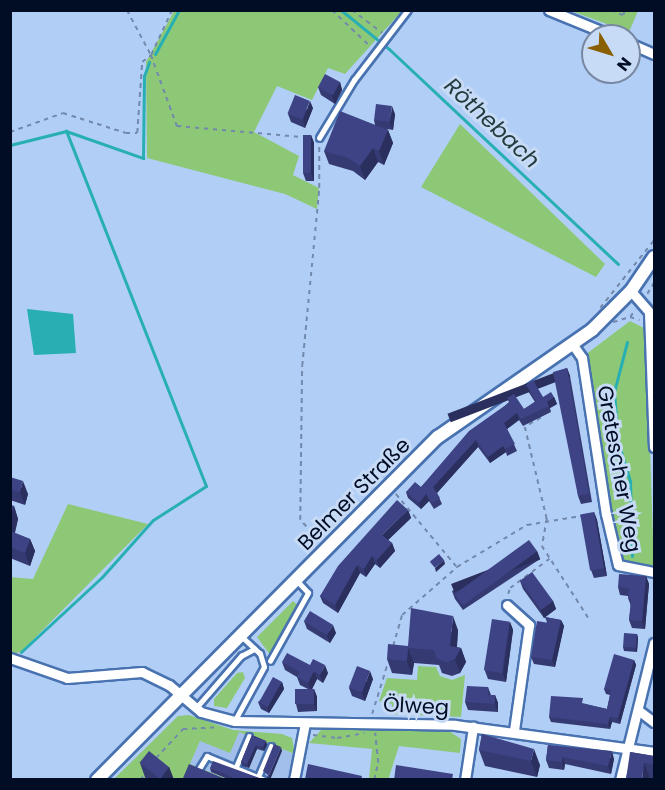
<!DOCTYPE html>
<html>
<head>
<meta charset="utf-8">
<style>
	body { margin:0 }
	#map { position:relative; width:665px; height:790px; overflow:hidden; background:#b1cef6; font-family:Poppins,sans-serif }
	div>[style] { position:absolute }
	.built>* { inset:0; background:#a1bfea }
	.green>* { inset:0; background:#8dc877 }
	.water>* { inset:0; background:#27afb3 }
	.stream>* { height:3px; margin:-1.5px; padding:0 1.5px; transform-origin:1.5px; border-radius:1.5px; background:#27afb3 }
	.path>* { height:1.5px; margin-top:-0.75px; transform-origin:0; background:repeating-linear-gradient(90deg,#7289ac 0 4.5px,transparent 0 9px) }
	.roads { filter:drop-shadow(2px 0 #4872b0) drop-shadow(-2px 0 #4872b0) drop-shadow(0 2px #4872b0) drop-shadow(0 -2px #4872b0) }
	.service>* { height:4.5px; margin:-2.25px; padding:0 2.25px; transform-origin:2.25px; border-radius:2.25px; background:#fff }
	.minor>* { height:9px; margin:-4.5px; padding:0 4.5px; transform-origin:4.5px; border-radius:4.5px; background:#fff }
	.tertiary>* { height:12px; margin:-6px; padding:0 6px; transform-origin:6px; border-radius:6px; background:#fff }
	.wall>* { inset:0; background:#353a72 }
	.shaded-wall>* { inset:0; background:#2b2f5d; transform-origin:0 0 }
	.building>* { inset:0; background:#3e4385; transform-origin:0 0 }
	span { translate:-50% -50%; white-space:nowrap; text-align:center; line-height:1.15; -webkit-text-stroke:6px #c7daf6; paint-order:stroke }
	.street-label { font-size:21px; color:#010d25 }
	.water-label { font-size:22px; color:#213c3d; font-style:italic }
	.frame { position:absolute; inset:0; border:12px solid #010d25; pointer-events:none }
	.north { position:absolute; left:581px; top:24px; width:60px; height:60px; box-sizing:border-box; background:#c7daf6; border:2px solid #7888a2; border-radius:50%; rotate:128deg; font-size:16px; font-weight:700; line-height:24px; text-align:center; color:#010d25 }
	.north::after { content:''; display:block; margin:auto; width:21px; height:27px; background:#8a5f00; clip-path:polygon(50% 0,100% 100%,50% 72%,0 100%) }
</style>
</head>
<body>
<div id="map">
	<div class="built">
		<i style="clip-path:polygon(239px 732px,295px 754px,287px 779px,227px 779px,190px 764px,200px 741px)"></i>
	</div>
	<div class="green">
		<i style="clip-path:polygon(174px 11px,402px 11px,345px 74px,328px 68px,312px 100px,277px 86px,254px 132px,299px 156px,293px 175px,319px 188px,317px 209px,285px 194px,147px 158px,146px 62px)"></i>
		<i style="clip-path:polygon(571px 11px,638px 11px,629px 32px)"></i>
		<i style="clip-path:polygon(460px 124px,605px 264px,596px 277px,421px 187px)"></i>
		<i style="clip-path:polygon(630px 321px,646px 329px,654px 568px,621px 562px,585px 355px)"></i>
		<i style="clip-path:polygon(68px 504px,148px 524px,21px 652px,11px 654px,10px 577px,33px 579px)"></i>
		<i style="clip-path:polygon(293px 601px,299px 606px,271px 656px,257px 637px)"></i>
		<i style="clip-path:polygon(418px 666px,436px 667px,440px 676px,452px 680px,465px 675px,461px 717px,391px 714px,392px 704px,379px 701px,387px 678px,417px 680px)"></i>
		<i style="clip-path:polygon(243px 672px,245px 678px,227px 708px,214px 706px,214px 699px,237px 673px)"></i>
		<i style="clip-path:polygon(189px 715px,233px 730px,282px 734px,292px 738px,295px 754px,239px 732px,230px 753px,200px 741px,190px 764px,227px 779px,113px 780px,178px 716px)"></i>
		<i style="clip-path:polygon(377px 726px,449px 731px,461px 739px,460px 753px,399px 746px,388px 780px,369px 779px,372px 749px,309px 743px,322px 729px)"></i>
	</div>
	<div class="water">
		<i style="clip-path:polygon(27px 309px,73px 314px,76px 353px,34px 355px)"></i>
	</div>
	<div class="stream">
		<i style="left:341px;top:10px;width:62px;rotate:39.1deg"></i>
		<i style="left:389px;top:49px;width:314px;rotate:43.2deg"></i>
		<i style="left:155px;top:54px;width:50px;rotate:-61.4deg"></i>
		<i style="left:10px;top:145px;width:58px;rotate:-14deg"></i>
		<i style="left:627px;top:342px;width:52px;rotate:104.6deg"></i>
		<i style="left:614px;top:392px;width:50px;rotate:85.4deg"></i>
		<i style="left:618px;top:442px;width:41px;rotate:72.9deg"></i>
		<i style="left:630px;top:481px;width:75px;rotate:88.5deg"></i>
		<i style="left:21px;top:652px;width:110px;rotate:-42.8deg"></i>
		<i style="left:102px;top:577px;width:76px;rotate:-48.2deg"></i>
		<i style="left:153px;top:520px;width:63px;rotate:-32.7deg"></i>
		<i style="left:206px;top:486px;width:382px;rotate:-111.5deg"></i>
		<i style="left:66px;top:131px;width:82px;rotate:19.3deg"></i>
		<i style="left:143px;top:158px;width:82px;rotate:-89.3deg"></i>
		<i style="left:144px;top:76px;width:15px;rotate:-70deg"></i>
	</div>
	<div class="path">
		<i style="left:127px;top:10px;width:51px;rotate:61.9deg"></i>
		<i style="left:151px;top:55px;width:76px;rotate:69.9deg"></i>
		<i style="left:177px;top:126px;width:125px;rotate:5deg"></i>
		<i style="left:332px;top:10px;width:52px;rotate:43.5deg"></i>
		<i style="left:352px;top:10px;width:38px;rotate:37deg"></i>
		<i style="left:611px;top:10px;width:13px;rotate:23deg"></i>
		<i style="left:623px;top:15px;width:5px;rotate:-68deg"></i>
		<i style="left:10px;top:132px;width:56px;rotate:-19.7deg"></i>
		<i style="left:63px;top:113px;width:66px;rotate:17.6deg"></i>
		<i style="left:126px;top:133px;width:11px"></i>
		<i style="left:137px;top:133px;width:71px;rotate:-86deg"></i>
		<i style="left:142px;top:62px;width:11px;rotate:-38deg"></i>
		<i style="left:151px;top:55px;width:50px;rotate:-65deg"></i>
		<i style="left:647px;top:294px;width:13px;rotate:-58deg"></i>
		<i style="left:600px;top:308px;width:87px;rotate:-51.5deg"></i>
		<i style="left:630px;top:317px;width:10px;rotate:17deg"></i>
		<i style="left:613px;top:322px;width:18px;rotate:-16deg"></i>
		<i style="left:630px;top:317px;width:9px;rotate:-54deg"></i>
		<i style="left:541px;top:418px;width:18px;rotate:151deg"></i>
		<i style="left:525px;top:427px;width:95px;rotate:76.6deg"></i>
		<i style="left:547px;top:519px;width:27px;rotate:100deg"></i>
		<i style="left:542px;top:546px;width:87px;rotate:57.2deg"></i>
		<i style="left:396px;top:494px;width:94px;rotate:50.2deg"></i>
		<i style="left:318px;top:540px;width:27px;rotate:-132deg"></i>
		<i style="left:300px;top:520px;width:154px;rotate:-89.3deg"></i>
		<i style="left:302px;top:366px;width:179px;rotate:-84.5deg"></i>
		<i style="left:319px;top:188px;width:43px;rotate:-90deg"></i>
		<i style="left:508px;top:594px;width:6px;rotate:-72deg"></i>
		<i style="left:510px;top:588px;width:49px;rotate:-36.6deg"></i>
		<i style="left:393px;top:646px;width:32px;rotate:-74deg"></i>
		<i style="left:402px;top:615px;width:73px;rotate:-41.1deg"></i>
		<i style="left:457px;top:567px;width:82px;rotate:-31deg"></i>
		<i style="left:527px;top:525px;width:55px;rotate:-9.5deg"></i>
		<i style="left:372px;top:714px;width:54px;rotate:-72.9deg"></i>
		<i style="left:313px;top:735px;width:24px;rotate:7deg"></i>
		<i style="left:337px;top:738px;width:28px;rotate:-10deg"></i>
		<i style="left:156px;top:758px;width:40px;rotate:-47deg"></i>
		<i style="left:183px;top:729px;width:34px;rotate:-3deg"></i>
		<i style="left:140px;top:780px;width:8px;rotate:-50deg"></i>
		<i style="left:374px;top:780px;width:17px;rotate:-77deg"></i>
		<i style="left:378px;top:763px;width:30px;rotate:-96deg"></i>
	</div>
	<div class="roads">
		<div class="service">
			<i style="left:319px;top:138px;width:68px;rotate:-58.9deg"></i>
			<i style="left:354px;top:80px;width:88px;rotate:-52.4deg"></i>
			<i style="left:270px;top:661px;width:78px;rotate:-60.8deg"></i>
			<i style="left:308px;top:593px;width:18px;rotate:-133deg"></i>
			<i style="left:196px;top:708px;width:69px;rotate:-49.1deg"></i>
			<i style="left:241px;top:656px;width:15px;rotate:-28deg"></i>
			<i style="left:235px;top:720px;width:60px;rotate:-61.3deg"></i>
			<i style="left:264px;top:667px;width:14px;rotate:-107deg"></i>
			<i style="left:260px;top:654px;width:26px;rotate:-137deg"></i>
			<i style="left:236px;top:767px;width:33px;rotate:-67deg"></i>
			<i style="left:258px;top:777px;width:33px;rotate:-67deg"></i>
			<i style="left:192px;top:780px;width:28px;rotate:-58deg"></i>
			<i style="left:207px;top:756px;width:63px;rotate:22.5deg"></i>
		</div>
		<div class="minor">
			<i style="left:549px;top:10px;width:69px;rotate:22.1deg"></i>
			<i style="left:629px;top:43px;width:27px;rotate:24deg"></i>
			<i style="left:631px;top:291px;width:28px;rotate:49deg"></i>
			<i style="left:649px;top:312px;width:135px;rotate:87.9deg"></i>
			<i style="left:573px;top:345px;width:16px;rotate:55deg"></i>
			<i style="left:582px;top:358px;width:158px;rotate:81.3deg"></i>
			<i style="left:606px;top:514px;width:52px;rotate:76.8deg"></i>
			<i style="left:618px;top:565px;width:37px;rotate:11deg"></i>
			<i style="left:507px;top:605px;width:30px;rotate:42deg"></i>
			<i style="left:529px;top:625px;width:107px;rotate:98.1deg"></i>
			<i style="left:10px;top:658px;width:60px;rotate:19.3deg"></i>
			<i style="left:67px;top:678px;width:75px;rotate:-4.6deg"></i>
			<i style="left:142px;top:672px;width:30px;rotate:26deg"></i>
			<i style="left:169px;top:685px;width:42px;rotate:40.2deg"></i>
			<i style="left:201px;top:712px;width:35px;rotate:15deg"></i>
			<i style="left:235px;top:721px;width:220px;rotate:1deg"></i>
			<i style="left:455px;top:725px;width:201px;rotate:7.7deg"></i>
			<i style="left:638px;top:710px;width:20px;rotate:37deg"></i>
			<i style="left:294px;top:780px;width:58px;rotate:-79.1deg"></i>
			<i style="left:465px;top:780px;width:54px;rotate:-81.4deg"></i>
			<i style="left:620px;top:780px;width:141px;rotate:-76.1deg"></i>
		</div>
		<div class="tertiary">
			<i style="left:97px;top:780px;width:484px;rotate:-45.2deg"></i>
			<i style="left:438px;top:437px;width:188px;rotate:-34.8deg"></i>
			<i style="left:592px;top:330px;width:55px;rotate:-45deg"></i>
			<i style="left:631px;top:291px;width:41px;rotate:-55.9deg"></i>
		</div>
	</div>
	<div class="wall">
		<i style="clip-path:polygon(340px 82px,342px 90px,335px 104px,321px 95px,318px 87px)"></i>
		<i style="clip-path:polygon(313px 108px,305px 128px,291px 122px,288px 114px)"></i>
		<i style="clip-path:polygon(395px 114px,393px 130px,387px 129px,388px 130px,393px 143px,384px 165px,378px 162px,365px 180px,353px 171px,329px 164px,324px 151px,375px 125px,374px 120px)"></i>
		<i style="clip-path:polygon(311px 135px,314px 143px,314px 181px,306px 181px,303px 173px)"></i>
		<i style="clip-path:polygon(567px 368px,570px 376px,592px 502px,581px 504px,578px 496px)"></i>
		<i style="clip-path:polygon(526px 385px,543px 397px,554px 397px,557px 404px,550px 408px,551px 412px,523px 426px,519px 420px,507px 429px,517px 451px,507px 456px,506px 452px,490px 463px,478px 447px,437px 493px,442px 504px,434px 509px,429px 501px,421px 509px,408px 498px,406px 492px,421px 487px,509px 402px,507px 398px,524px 409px,535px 402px,528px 391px)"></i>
		<i style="clip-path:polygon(10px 477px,28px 494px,25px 505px,10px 500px)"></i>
		<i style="clip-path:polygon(10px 505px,14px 506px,18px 519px,15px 533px,30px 539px,35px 551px,30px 566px,10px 558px)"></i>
		<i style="clip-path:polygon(408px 510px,411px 518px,388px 540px,392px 543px,395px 551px,380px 568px,375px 564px,366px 577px,360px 573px,338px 613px,323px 603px,320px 596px)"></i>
		<i style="clip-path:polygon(594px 512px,597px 520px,607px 576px,594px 578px,591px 570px)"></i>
		<i style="clip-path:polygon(537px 551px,540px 559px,463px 610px,455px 599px,452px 591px)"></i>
		<i style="clip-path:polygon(646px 576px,649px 584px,645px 629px,632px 628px,629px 620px,631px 606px,628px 598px,628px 596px,620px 595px,618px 587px)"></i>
		<i style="clip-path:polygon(520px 581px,553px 601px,556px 609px,544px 618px,523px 589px)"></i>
		<i style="clip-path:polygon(545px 617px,561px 620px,564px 626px,555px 667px,534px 664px,531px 657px,547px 622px)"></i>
		<i style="clip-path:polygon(304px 621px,336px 633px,330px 643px,307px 629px)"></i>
		<i style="clip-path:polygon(510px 622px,513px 630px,506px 682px,488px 679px,485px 671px)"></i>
		<i style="clip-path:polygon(458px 630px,457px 647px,461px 648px,466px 662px,460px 673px,452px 676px,442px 673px,439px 665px,414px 663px,412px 675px,392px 673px,387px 659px,408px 646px)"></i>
		<i style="clip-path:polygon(637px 634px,638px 638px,637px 652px,624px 651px,623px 647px)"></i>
		<i style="clip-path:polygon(634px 660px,636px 665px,620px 724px,612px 722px,610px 729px,551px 722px,549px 717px,584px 704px,607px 709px,610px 695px,606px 694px,604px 689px)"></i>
		<i style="clip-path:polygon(282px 662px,328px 673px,323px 683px,317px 679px,312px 689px,314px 689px,317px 697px,317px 711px,298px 712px,296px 704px,308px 689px,300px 685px,297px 677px,285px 670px)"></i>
		<i style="clip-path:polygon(373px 679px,365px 701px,352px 696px,349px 688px)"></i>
		<i style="clip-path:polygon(282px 682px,284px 689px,269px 713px,261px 709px,258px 702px)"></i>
		<i style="clip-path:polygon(488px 687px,491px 695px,495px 695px,498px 703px,498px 712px,468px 710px,465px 702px)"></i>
		<i style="clip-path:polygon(482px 734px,540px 765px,537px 777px,485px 766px,479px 750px)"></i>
		<i style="clip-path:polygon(252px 735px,266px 741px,267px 745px,264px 751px,257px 749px,249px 768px,242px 766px,241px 762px)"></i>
		<i style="clip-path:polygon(548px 745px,614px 759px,611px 774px,565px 764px,564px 770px,549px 768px,546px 760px)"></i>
		<i style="clip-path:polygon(630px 752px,654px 756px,654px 779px,650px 778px)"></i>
		<i style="clip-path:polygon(140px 763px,169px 767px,174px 780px,146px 780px)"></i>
		<i style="clip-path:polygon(210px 768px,265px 780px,230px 780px,211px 772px)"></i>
	</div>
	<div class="shaded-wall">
		<i style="clip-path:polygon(340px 82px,342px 90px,335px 104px,332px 96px)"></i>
		<i style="clip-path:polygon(310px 101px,313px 108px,305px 128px,303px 120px)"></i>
		<i style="clip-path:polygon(392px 106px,395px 114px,393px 130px,390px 122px)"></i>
		<i style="clip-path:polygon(388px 130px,393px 143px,384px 165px,379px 151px)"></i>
		<i style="clip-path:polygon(311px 135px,314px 143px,314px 181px,311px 173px)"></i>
		<i style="clip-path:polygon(373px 148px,378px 162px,365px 180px,360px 166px)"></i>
		<i style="left:567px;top:368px;width:9px;height:128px;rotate:69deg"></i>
		<i style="clip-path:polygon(554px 397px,557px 404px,550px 408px,547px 402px)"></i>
		<i style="clip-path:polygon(517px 413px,519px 420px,507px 429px,504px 423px)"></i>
		<i style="clip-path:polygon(476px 440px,478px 447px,436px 494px,433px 487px)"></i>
		<i style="clip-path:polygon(503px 446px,506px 452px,490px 463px,488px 457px)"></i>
		<i style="clip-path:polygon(23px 481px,28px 494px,25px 505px,20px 492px)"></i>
		<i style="clip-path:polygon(426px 494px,429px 501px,421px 509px,419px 503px)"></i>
		<i style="clip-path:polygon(14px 506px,18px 519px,12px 543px,10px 539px,10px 518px)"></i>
		<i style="clip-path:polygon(408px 510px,411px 518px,385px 543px,382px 535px)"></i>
		<i style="clip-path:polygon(594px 512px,597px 520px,607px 576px,604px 568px)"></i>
		<i style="clip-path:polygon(30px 539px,35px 551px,30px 566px,25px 553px)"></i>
		<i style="clip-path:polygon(392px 543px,395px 551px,380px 568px,377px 560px)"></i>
		<i style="left:537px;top:551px;width:9px;height:92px;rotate:69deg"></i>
		<i style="clip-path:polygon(372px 556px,375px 564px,366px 577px,364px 569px)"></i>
		<i style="clip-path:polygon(444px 560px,445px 564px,436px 572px,435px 568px)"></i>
		<i style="clip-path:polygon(357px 565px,360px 573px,338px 613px,335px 605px)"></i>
		<i style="clip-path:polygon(646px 576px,649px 584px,645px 629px,642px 621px)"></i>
		<i style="clip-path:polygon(553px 601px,556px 609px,544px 618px,541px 610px)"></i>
		<i style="clip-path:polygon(453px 616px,458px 630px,456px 657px,461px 648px,466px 662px,460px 673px,450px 646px)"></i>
		<i style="clip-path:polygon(561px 620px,564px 626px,555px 667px,552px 660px)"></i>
		<i style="clip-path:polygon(510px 622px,513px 630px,506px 682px,503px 674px)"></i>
		<i style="clip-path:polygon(333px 625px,336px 633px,330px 643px,327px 635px)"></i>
		<i style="clip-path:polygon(637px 634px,638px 638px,637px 652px,635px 648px)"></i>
		<i style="clip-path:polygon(408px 648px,414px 663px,412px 675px,407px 661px)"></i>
		<i style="clip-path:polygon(634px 660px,636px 665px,620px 724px,618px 718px)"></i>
		<i style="clip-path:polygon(325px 665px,328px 673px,323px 683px,320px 675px)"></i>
		<i style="clip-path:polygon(314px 671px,317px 679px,311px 691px,308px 683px)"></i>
		<i style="clip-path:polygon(370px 671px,373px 679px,365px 701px,362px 693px)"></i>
		<i style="clip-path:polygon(282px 682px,284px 689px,269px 713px,267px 706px)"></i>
		<i style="clip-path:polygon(314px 689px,317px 697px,317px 711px,314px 704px)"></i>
		<i style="clip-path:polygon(495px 695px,498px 703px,498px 712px,495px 704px)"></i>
		<i style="clip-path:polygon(610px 717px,612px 722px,610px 729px,608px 724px)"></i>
		<i style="clip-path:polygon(266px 741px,267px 745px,264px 751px,263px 747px)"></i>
		<i style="clip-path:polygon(256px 745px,257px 749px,249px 768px,247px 764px)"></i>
		<i style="clip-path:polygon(281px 747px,282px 751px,270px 780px,267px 780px)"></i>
		<i style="clip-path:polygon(534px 749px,540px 765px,537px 777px,531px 761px)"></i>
		<i style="clip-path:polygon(612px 751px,614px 759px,611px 774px,608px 766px)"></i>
		<i style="clip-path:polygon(562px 757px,565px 764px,564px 770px,562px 762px)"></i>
		<i style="clip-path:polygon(644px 763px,650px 778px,650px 780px,642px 780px)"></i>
		<i style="clip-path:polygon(169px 767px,174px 780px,161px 780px,161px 779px)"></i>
	</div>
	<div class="building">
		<i style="left:325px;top:74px;width:17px;height:15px;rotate:28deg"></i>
		<i style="left:295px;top:95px;width:16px;height:20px;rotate:22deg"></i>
		<i style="left:376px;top:104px;width:16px;height:16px;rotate:7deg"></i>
		<i style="clip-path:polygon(340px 111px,388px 130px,379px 151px,373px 148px,360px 166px,348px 158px,324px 151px)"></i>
		<i style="left:303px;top:135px;width:8px;height:38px"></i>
		<i style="clip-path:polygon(567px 368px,589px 494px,578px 496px,553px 372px)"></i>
		<i style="clip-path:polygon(533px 380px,543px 397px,551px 392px,554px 397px,547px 402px,549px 406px,521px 419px,517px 413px,504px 423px,515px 444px,505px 449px,503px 446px,488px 457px,476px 440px,433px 487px,440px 498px,432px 503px,426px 494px,419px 503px,406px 492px,415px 482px,421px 487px,469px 431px,510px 402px,507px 398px,514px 394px,524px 409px,536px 401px,526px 385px)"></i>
		<i style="clip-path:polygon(10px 477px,23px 481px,20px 492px,10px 489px)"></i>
		<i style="clip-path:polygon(397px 500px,408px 510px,382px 535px,392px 543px,377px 560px,372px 556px,364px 569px,357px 565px,335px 605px,320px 596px,338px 566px)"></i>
		<i style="clip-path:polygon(10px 505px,14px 506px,10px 518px)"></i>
		<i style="left:594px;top:512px;width:57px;height:14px;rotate:80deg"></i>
		<i style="clip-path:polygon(10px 531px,30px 539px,25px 553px,10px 547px)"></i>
		<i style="left:529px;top:540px;width:14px;height:92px;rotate:54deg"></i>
		<i style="left:439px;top:554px;width:8px;height:12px;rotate:50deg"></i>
		<i style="left:532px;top:572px;width:36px;height:15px;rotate:54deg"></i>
		<i style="clip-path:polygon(619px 574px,646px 576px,642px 621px,629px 620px,631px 599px,628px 598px,629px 588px,618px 587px)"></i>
		<i style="clip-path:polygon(411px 608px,453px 616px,450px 646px,461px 648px,455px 659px,447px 662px,437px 659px,434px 650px,408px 648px,407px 661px,387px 659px,388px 644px,408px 646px)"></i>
		<i style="left:310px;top:611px;width:27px;height:12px;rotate:31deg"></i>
		<i style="clip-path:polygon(545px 617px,561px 620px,552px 660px,531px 657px,537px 621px,549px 623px)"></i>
		<i style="left:492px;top:619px;width:18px;height:52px;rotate:9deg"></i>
		<i style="left:624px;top:633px;width:13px;height:14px;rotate:4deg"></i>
		<i style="clip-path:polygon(287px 653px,310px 665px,313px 659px,325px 665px,320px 675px,314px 671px,308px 683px,297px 677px,300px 672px,282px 662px)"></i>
		<i style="clip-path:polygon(614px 654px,634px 660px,618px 718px,610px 717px,608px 724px,549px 717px,551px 696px,583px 698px,582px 703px,607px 709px,611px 690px,604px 689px)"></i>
		<i style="left:357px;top:666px;width:14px;height:23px;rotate:21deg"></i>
		<i style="left:273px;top:677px;width:10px;height:29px;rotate:29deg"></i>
		<i style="clip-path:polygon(467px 686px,488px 687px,488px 695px,495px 695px,495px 704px,465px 702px)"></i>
		<i style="left:295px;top:689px;width:19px;height:15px"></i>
		<i style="clip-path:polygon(482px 734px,534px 749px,531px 761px,479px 750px)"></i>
		<i style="clip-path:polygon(252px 735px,266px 741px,263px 747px,256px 745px,247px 764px,241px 762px)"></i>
		<i style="clip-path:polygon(274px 744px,281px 747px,267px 780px,266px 780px,268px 775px,263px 771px)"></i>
		<i style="clip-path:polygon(548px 745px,612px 751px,608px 766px,562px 757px,562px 762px,546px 760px)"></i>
		<i style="left:149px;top:751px;width:26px;height:15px;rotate:39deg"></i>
		<i style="clip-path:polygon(630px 752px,654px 756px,654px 764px,644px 763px,642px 780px,626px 780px)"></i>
		<i style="clip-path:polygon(213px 761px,265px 780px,239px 780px,210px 768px)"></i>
		<i style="clip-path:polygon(189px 764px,228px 780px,188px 780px,183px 778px)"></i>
		<i style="clip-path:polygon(308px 764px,362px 776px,361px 780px,305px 779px)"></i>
		<i style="clip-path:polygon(396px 765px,453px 774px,452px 780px,394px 780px)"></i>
	</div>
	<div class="street-label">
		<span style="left:619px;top:469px;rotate:80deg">Gretescher Weg</span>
		<span style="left:354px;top:494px;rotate:-45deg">Belmer Straße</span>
		<span style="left:416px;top:706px;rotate:3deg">Ölweg</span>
	</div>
	<div class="water-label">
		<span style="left:492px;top:123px;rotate:43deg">Röthebach</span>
	</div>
	<div class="frame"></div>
	<div class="north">N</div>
</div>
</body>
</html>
